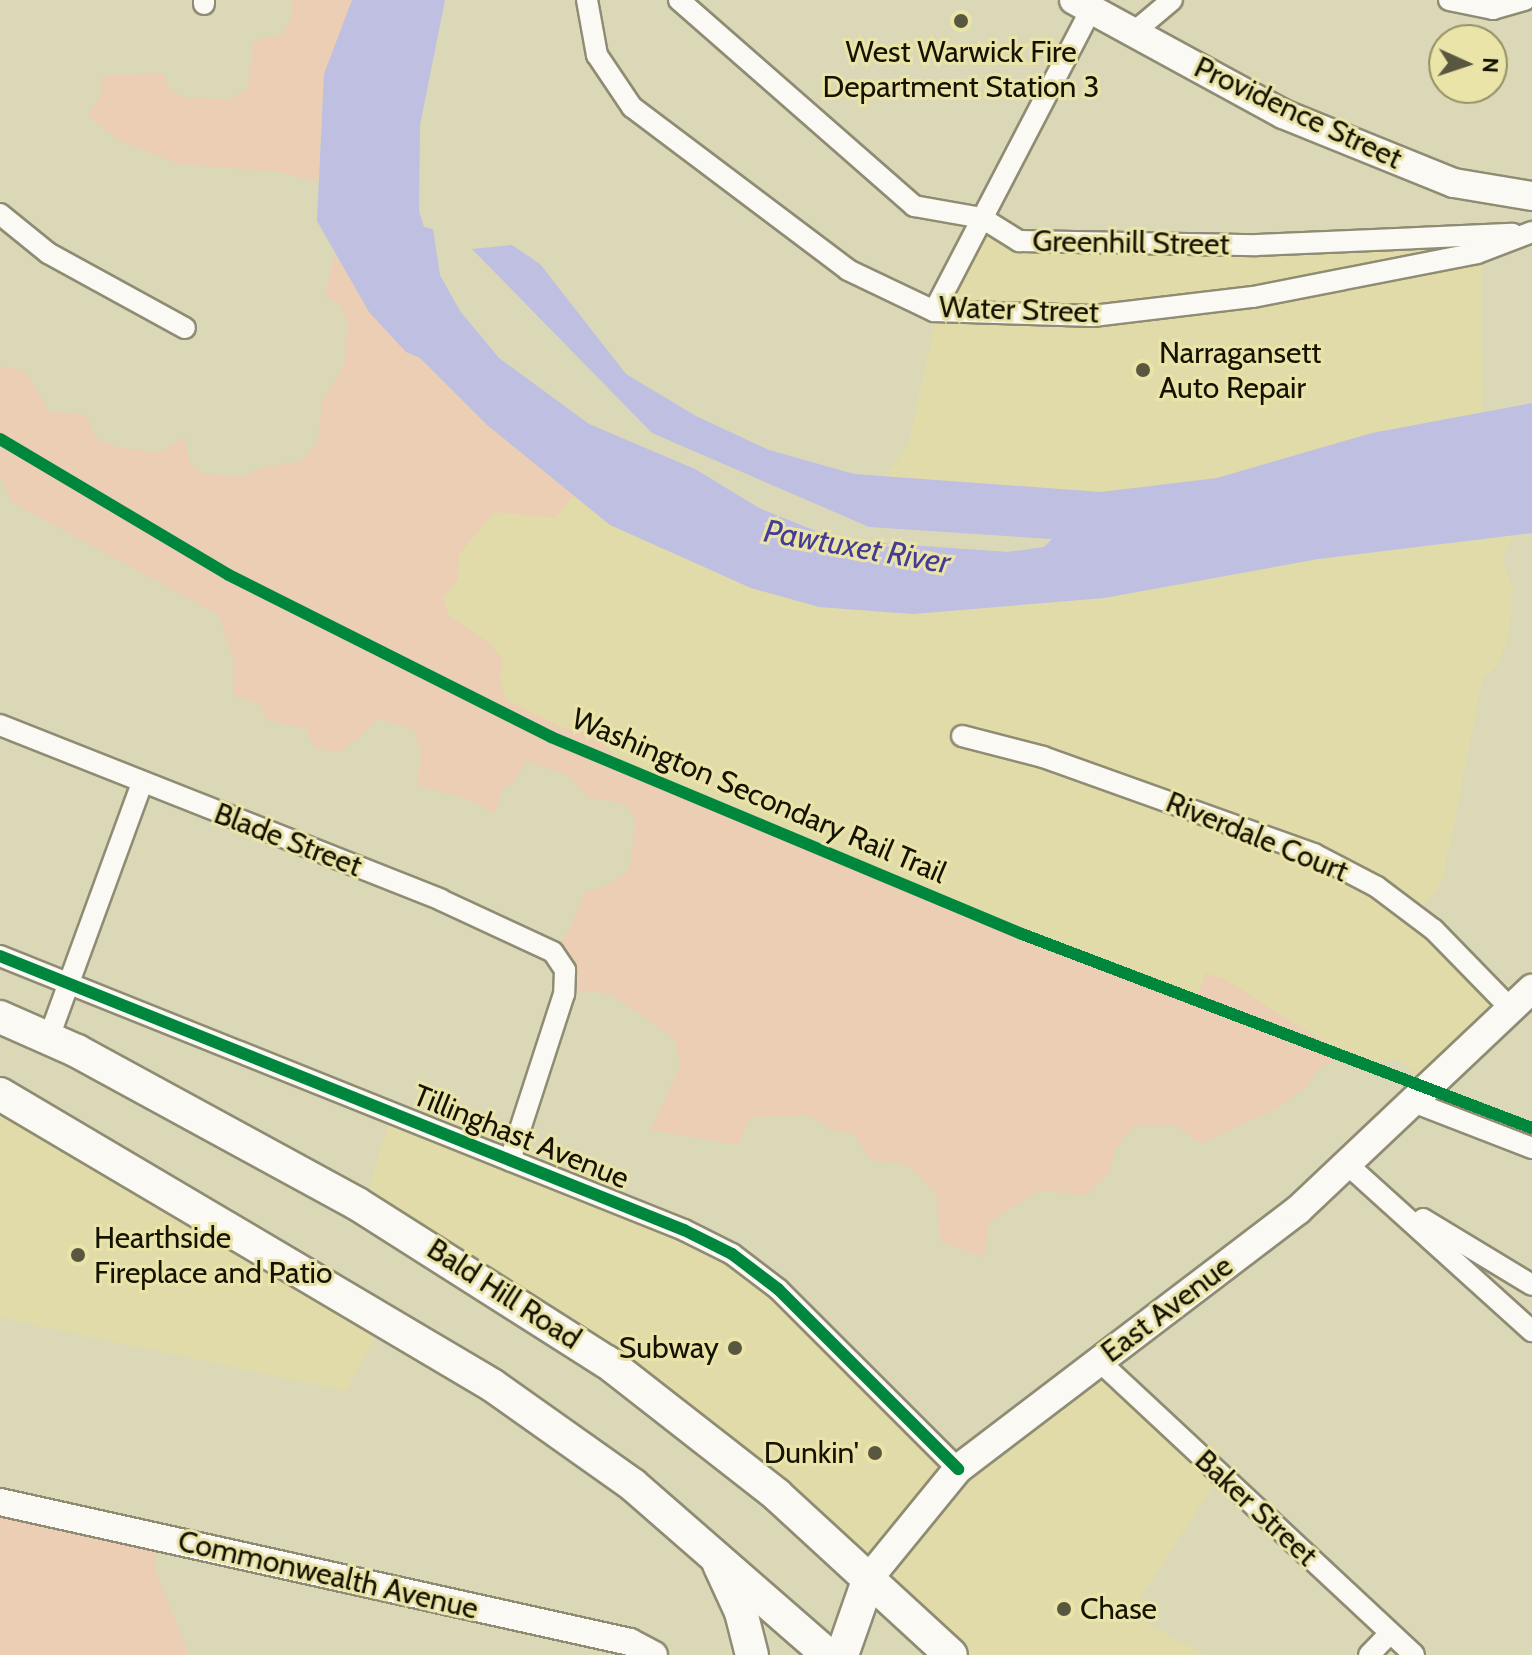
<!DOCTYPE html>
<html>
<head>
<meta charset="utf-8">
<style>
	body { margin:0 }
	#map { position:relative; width:1532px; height:1655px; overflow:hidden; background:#dbd8b8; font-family:Cabin,sans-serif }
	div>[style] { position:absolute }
	.built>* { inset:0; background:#e0dba8 }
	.green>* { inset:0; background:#ecceb5 }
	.water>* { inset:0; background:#bebfe1 }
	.roads { filter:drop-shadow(2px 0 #8f8c73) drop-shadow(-2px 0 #8f8c73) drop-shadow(0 2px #8f8c73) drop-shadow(0 -2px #8f8c73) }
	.minor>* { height:20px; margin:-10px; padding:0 10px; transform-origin:10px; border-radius:10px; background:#faf9f4 }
	.tertiary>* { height:26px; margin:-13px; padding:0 13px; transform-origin:13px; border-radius:13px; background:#faf9f4 }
	.secondary>* { height:28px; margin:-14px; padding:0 14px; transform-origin:14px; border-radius:14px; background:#faf9f4 }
	.primary>* { height:32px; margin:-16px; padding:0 16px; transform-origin:16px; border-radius:16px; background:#faf9f4 }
	.cycleway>* { height:12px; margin:-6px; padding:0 6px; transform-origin:6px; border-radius:6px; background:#00873e }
	.dots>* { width:22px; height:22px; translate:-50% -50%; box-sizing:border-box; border:4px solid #eae4a9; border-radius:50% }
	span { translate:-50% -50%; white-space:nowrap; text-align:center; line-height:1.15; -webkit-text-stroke:6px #eae4a9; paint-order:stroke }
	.poi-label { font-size:30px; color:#141200 }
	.left { translate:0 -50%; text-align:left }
	.right { translate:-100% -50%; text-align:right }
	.street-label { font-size:30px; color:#141200 }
	.water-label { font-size:32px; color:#443c95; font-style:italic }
	.north { position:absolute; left:1428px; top:24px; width:80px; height:80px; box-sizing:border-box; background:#eae4a9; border:2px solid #949065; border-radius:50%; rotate:93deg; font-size:22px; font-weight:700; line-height:32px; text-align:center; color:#141200 }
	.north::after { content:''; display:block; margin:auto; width:28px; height:36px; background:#5a5740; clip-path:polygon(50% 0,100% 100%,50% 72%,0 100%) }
</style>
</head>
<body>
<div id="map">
	<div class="built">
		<i style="clip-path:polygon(994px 219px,1052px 237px,1420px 235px,1481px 226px,1483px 412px,1372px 433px,1217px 478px,1101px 492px,885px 477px,908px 445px,938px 308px)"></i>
		<i style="clip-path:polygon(575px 494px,819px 607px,913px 614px,1104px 598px,1318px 559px,1513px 536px,1502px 558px,1513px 591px,1509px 634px,1498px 666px,1483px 679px,1443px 880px,1412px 921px,1504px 1012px,1429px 1088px,1399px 1059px,1370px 1063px,1348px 1057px,1224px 979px,1206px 973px,1196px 1002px,631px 773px,594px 733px,563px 728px,506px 700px,490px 643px,449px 616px,443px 598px,458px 579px,459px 554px,494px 512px,555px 517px)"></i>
		<i style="clip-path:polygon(0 1095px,382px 1324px,346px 1391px,0 1318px)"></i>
		<i style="clip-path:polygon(390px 1118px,736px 1251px,960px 1468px,1089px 1362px,1217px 1480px,1130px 1614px,1205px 1655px,951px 1655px,877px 1585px,366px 1196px)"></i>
	</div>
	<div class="green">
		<i style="clip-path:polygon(292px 0,352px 0,324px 74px,318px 182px,279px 172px,179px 164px,118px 140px,87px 115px,101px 96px,101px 75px,164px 74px,168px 88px,185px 98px,232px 99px,247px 89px,254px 40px,281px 36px,292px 17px)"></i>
		<i style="clip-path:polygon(334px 254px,406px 352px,420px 358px,486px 424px,575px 494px,555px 518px,494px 512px,459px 554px,458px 579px,443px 598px,449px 616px,490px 643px,503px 660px,500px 679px,506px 700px,563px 728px,594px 733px,631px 773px,1195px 1002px,1206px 973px,1224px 979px,1348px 1057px,1320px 1067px,1306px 1087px,1279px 1107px,1201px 1144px,1177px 1126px,1135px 1126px,1114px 1150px,1111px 1170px,1087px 1196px,1039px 1190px,989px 1223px,984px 1258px,940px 1241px,936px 1194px,908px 1165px,871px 1160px,853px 1134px,832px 1130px,810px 1116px,750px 1117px,738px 1145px,650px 1130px,680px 1067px,674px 1038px,610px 994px,562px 988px,555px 947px,566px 935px,586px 891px,608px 885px,629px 870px,636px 822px,625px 804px,588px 797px,568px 776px,526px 761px,514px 783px,502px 788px,495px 814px,466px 798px,417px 786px,421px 751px,413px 729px,378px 719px,342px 752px,314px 749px,307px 729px,266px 720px,260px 704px,234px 696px,234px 665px,219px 615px,12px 502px,0 478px,0 366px,24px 370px,49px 411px,87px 415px,95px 437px,119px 448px,159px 452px,185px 437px,190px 463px,202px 473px,242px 477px,262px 467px,302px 461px,318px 441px,322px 400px,344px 365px,348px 323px,339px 304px,325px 297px)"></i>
		<i style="clip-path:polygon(0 1503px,154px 1538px,156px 1571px,189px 1655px,0 1655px)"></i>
	</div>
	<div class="water">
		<i style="clip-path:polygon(352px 0,445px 0,420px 125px,419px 211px,424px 227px,433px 229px,440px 275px,460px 311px,499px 358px,589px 424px,695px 469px,759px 508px,838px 540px,1008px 552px,1044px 547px,1052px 539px,869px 527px,652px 433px,472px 249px,512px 245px,540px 264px,626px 374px,696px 416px,769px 450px,854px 474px,1101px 492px,1217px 478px,1372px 433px,1532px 403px,1532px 533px,1318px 559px,1104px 598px,913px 614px,819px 607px,751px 588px,610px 525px,486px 424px,420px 358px,406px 352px,369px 312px,317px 221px,324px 74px)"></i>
	</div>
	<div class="roads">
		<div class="minor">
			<i style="left:587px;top:0;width:56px;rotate:79.7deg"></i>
			<i style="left:597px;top:55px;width:63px;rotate:56.1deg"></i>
			<i style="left:632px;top:107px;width:271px;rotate:37deg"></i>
			<i style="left:848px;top:270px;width:95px;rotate:25.5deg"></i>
			<i style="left:934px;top:311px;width:159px;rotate:1.8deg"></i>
			<i style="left:1093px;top:316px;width:161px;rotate:-6.8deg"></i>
			<i style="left:1253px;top:297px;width:228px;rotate:-11.1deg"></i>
			<i style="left:1477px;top:253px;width:59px;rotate:-20.9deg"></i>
			<i style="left:679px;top:0;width:313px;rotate:41.2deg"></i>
			<i style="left:914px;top:206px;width:69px;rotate:10deg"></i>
			<i style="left:982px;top:218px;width:44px;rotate:31.9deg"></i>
			<i style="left:1019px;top:241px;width:238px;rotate:1deg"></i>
			<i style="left:1257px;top:245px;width:256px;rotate:-2.5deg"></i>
			<i style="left:1449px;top:0;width:45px;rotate:11.6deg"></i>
			<i style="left:1493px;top:9px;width:33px;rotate:-16deg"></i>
			<i style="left:204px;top:4px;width:4px;rotate:-90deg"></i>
			<i style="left:1133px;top:33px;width:51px;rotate:-40.2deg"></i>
			<i style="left:0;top:214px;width:62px;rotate:39.1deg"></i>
			<i style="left:48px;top:253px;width:156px;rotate:28.7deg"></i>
			<i style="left:934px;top:311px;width:340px;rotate:-62.5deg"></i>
			<i style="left:0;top:725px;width:474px;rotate:21.6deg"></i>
			<i style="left:441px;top:900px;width:123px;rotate:24.9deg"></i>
			<i style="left:553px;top:952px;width:22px;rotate:56deg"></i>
			<i style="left:565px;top:970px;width:24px;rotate:92deg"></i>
			<i style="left:564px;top:994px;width:175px;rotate:108deg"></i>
			<i style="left:962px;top:736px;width:84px;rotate:14.5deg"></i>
			<i style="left:1043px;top:757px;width:288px;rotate:19.7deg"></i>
			<i style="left:1314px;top:854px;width:71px;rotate:27.6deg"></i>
			<i style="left:1377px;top:887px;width:71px;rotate:37deg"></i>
			<i style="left:1434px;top:930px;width:110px;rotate:45.7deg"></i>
			<i style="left:0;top:956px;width:737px;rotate:21.83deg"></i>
			<i style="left:684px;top:1230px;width:54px;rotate:26.6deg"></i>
			<i style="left:732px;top:1254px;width:58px;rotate:37.3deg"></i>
			<i style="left:778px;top:1289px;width:255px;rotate:45deg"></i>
			<i style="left:48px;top:1040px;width:274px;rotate:-69.9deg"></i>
			<i style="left:1413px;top:1102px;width:128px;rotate:21.1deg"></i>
			<i style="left:1348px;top:1165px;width:248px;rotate:42.1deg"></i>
			<i style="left:1423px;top:1219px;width:127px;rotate:31.2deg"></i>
			<i style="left:1098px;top:1360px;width:432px;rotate:43deg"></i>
			<i style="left:1369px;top:1655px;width:30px;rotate:-46deg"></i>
		</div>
		<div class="tertiary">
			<i style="left:0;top:1502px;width:645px;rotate:12.53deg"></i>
			<i style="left:630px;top:1642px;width:27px;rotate:28deg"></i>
		</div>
		<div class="secondary">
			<i style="left:1074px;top:0;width:238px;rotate:28.6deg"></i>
			<i style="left:1283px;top:114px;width:184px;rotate:22deg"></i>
			<i style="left:1454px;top:183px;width:79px;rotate:9.5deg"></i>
			<i style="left:869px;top:1578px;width:141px;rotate:-50.8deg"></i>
			<i style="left:958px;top:1469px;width:427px;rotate:-37.3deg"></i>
			<i style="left:1298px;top:1210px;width:322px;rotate:-43.4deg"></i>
		</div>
		<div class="primary">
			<i style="left:0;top:1017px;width:84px;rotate:23.8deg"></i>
			<i style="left:77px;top:1051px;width:318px;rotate:28.6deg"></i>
			<i style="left:356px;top:1203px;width:297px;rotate:32.4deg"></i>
			<i style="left:607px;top:1362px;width:216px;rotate:38deg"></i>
			<i style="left:777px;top:1495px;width:236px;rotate:42.6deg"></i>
			<i style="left:0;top:1094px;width:572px;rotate:30.6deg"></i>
			<i style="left:492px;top:1385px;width:173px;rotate:35.3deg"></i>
			<i style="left:633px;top:1485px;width:259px;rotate:41.1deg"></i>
			<i style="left:719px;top:1564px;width:53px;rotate:65.4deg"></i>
			<i style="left:741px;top:1612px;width:44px;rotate:75.7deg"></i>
			<i style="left:842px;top:1655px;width:82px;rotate:-70.7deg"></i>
		</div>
	</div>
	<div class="cycleway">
		<i style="left:0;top:439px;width:266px;rotate:30.7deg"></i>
		<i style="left:229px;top:575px;width:360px;rotate:26.7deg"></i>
		<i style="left:551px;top:737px;width:511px;rotate:22.7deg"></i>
		<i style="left:1022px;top:934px;width:546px;rotate:20.83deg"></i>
		<i style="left:0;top:956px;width:737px;rotate:21.83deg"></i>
		<i style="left:684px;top:1230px;width:54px;rotate:26.6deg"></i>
		<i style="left:732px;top:1254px;width:58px;rotate:37.3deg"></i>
		<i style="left:778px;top:1289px;width:255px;rotate:45deg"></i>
	</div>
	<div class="dots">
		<i style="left:961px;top:21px;background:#5a5740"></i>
		<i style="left:1143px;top:370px;background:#5a5740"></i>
		<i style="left:78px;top:1255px;background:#5a5740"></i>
		<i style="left:735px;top:1348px;background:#5a5740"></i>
		<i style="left:875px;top:1453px;background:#5a5740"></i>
		<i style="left:1064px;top:1609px;background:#5a5740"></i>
	</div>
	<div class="poi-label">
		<span style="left:961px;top:69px">West Warwick Fire<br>Department Station 3</span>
		<span class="left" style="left:1159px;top:370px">Narragansett<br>Auto Repair</span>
		<span class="left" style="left:94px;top:1255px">Hearthside<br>Fireplace and Patio</span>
		<span class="right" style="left:719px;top:1348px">Subway</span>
		<span class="right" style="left:859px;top:1453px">Dunkin'</span>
		<span class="left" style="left:1080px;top:1609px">Chase</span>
	</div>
	<div class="street-label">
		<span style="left:1298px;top:113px;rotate:25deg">Providence Street</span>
		<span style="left:1131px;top:243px;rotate:1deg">Greenhill Street</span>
		<span style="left:1019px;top:310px;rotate:2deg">Water Street</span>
		<span style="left:759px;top:796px;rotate:23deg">Washington Secondary Rail Trail</span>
		<span style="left:1257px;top:837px;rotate:22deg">Riverdale Court</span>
		<span style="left:288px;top:840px;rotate:21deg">Blade Street</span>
		<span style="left:521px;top:1137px;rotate:22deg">Tillinghast Avenue</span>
		<span style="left:504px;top:1294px;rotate:33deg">Bald Hill Road</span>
		<span style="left:1167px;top:1309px;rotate:-37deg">East Avenue</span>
		<span style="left:1256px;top:1508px;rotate:43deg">Baker Street</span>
		<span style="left:328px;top:1575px;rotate:13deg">Commonwealth Avenue</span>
	</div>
	<div class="water-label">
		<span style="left:857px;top:547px;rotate:10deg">Pawtuxet River</span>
	</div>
	<div class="north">N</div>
</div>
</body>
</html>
